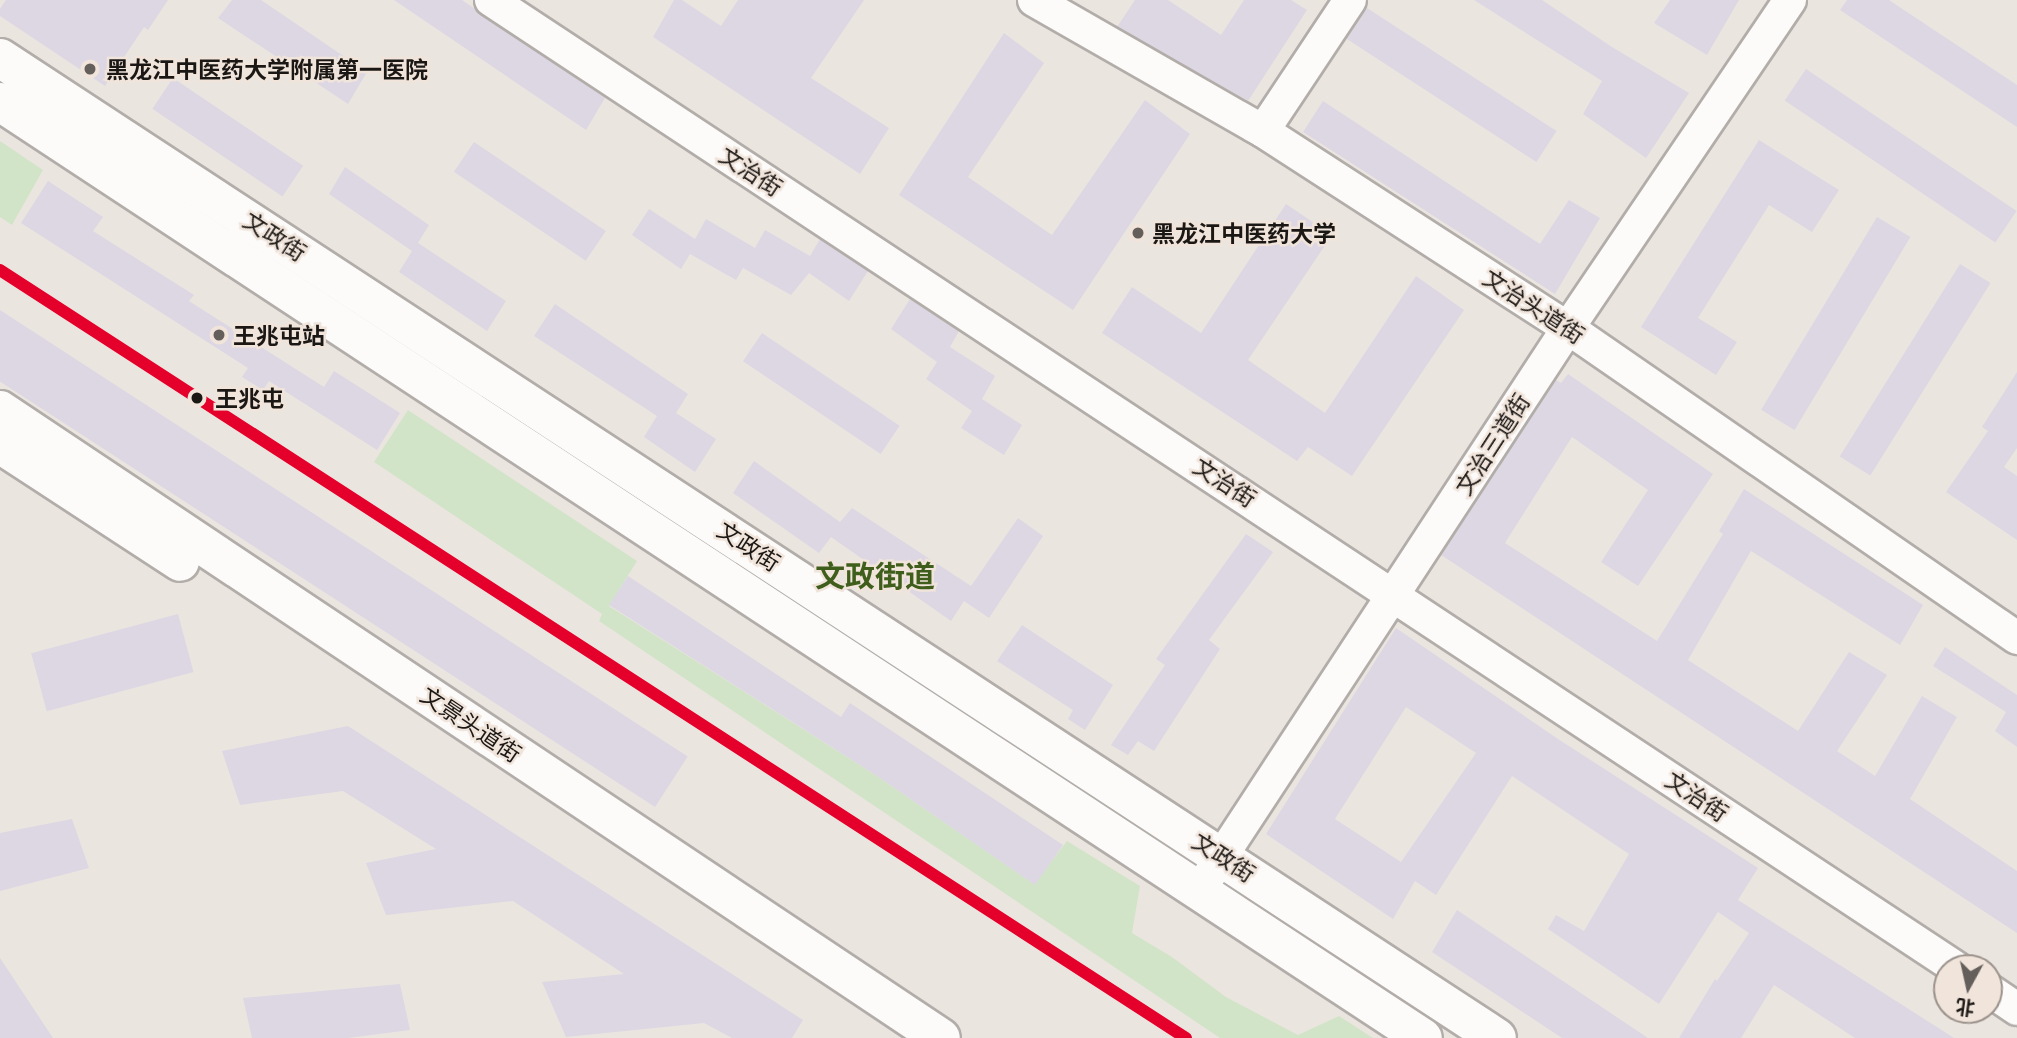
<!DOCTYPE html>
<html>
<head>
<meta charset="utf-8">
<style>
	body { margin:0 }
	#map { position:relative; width:2017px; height:1038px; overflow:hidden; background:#ebe5e0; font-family:Barlow,"Noto Sans SC",sans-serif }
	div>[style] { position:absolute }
	.green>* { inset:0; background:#d2e4c8 }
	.building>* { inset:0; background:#dcd7e3; transform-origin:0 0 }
	.roads { filter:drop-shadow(2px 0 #b2ada9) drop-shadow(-2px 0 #b2ada9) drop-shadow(0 2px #b2ada9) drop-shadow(0 -2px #b2ada9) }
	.minor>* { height:32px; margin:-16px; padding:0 16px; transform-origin:16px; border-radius:16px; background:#fcfbfa }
	.major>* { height:38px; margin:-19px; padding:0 19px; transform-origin:19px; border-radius:19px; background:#fcfbfa }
	.rail-1>* { height:12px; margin:-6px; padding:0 6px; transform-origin:6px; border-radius:6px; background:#e4002b }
	.dots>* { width:19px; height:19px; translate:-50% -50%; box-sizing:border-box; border:4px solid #f0e4db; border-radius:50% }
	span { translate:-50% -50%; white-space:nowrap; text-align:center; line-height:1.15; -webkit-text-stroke:5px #f0e4db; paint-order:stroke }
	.poi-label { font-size:23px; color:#1b1714; font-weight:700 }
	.left { translate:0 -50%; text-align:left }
	.street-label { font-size:23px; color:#1b1714 }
	.stop-label { font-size:23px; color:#1b1714; font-weight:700 }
	.district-label { font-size:30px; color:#3f5e1c; font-weight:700 }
	.north { position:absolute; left:1933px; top:954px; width:70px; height:70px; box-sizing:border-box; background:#f0e4db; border:2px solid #9b928b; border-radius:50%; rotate:188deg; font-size:19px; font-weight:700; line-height:28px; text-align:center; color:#1b1714 }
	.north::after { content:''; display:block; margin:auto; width:24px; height:32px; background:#645f5b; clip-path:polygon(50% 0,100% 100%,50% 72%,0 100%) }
</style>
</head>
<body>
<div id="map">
	<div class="green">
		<i style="clip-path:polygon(0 141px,43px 170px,12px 225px,0 217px)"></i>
		<i style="clip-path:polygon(408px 410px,637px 561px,609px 606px,877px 776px,1034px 884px,1067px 841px,1140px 886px,1132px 933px,1172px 957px,1226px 997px,1298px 1035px,1339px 1016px,1373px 1038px,1220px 1038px,599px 621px,602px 614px,374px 462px)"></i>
	</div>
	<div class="building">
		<i style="clip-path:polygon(6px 0,168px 0,148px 30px,144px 27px,105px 86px,0 16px,0 9px)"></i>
		<i style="clip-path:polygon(232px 0,261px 0,367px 72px,348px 104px,218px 18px)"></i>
		<i style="clip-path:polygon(394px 0,462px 0,605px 98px,586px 130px)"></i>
		<i style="clip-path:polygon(674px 0,682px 0,721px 26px,738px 0,864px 0,811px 78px,889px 128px,860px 174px,653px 37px)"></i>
		<i style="clip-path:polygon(1135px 0,1168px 0,1221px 35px,1244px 0,1291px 0,1307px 10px,1248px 101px,1117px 27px)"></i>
		<i style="clip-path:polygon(1474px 0,1542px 0,1612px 47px,1689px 93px,1646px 158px,1583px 114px,1602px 81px)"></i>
		<i style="clip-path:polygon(1670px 0,1739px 0,1707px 55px,1654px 23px)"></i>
		<i style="clip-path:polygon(1847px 0,1889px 0,2017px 85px,2017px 127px,1840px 10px)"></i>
		<i style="left:1367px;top:8px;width:226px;height:37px;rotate:33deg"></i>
		<i style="clip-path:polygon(1004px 33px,1044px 63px,968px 177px,1052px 235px,1145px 100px,1190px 134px,1073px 310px,899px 195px)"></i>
		<i style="left:1806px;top:69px;width:254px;height:38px;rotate:34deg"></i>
		<i style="left:173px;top:78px;width:157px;height:37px;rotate:34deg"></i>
		<i style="clip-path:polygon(1323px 101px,1540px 244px,1569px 200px,1600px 218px,1555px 294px,1303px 132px)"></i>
		<i style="clip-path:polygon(1759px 140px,1839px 190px,1812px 232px,1769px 205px,1698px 318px,1737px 342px,1716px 375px,1641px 327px)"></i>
		<i style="left:474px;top:142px;width:159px;height:36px;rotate:34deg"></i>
		<i style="clip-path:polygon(345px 167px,429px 225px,418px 243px,506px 301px,487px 331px,399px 272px,412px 251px,329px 194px)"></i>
		<i style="clip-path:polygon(48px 181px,103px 217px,93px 231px,194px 295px,189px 301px,324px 387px,334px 371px,400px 413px,377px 450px,269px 381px,263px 390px,242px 377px,248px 368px,21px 223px)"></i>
		<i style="clip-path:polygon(1286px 204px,1332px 235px,1248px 360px,1325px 413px,1416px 276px,1464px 310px,1352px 476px,1308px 447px,1297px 461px,1102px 333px,1132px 287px,1201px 333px)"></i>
		<i style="clip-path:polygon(649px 209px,695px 239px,706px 219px,755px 248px,765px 230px,810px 256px,820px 239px,868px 271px,849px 301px,809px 273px,791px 295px,743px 268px,736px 280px,690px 254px,681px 269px,632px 235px)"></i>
		<i style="left:1877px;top:217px;width:39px;height:225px;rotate:31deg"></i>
		<i style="left:1960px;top:264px;width:36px;height:227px;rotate:32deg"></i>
		<i style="clip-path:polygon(910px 299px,959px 331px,950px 347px,995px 376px,982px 399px,1022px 425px,1004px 455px,961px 428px,972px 411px,926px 379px,937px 362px,891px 329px)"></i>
		<i style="clip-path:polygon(555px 304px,688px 394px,676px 413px,716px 439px,695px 472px,644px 437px,657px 416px,534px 336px)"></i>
		<i style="left:0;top:310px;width:820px;height:60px;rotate:33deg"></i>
		<i style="left:762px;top:333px;width:166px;height:34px;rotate:34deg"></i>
		<i style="clip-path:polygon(2017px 372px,2017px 448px,2004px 467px,2017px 476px,2017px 540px,1946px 492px,1988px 431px,1982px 427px)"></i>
		<i style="clip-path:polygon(1568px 374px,1713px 474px,1638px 586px,1601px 562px,1648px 490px,1572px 437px,1505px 543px,1657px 641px,1723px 534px,1719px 531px,1744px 489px,1923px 605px,1900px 645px,1751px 551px,1688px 660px,1798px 731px,1849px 652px,1887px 675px,1837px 751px,1875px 776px,1922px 696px,1957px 717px,1910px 799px,2017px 871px,2017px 933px,1441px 555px,1556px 380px,1561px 383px)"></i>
		<i style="clip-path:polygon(754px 461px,840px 522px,852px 508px,971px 586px,1018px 518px,1043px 536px,989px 618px,964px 601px,951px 621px,831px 537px,819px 553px,733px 493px)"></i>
		<i style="clip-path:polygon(1246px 534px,1273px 552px,1209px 640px,1220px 649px,1154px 751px,1138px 741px,1128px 755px,1111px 745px,1165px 665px,1156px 659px)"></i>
		<i style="clip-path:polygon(628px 576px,841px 717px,850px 703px,1063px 845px,1035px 885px,877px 776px,609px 605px)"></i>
		<i style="left:178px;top:614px;width:60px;height:152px;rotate:75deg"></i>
		<i style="clip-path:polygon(1022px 625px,1113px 685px,1085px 730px,1068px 719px,1073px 710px,997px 661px)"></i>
		<i style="clip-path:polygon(evenodd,1396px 628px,1558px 739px,1758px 868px,1738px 900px,1954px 1038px,1855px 1038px,1774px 985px,1741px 1038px,1679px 1038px,1715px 979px,1717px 981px,1749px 933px,1718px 912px,1659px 1004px,1548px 929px,1556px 915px,1584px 931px,1629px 854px,1512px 776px,1436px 895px,1415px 881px,1393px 919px,1266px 834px,1396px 628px,1406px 707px,1476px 753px,1401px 862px,1335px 819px,1406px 707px)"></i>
		<i style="clip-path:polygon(1945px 647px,2017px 695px,2017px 747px,1995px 731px,2006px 712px,1933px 666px)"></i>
		<i style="clip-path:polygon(348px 726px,803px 1020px,792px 1038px,732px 1038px,704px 1023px,566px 1037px,542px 982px,624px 974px,513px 901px,386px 915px,366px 863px,436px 849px,343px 791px,240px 805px,222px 751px)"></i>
		<i style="clip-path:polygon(72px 819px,89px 868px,0 891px,0 833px)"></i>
		<i style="clip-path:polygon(1457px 910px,1648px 1038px,1562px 1038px,1432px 952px)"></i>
		<i style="clip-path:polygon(0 958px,53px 1038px,0 1038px)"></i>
		<i style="clip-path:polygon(400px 984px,410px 1030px,348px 1038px,252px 1038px,243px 998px)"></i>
	</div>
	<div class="roads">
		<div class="minor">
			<i style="left:491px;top:0;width:1756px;rotate:33.45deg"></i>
			<i style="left:1034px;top:0;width:264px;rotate:29.8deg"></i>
			<i style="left:1263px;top:131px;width:363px;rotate:32.9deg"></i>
			<i style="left:1568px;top:328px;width:546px;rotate:34.62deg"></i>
			<i style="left:1263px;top:131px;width:157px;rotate:-56.4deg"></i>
			<i style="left:1208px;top:877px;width:657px;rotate:-56.75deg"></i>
			<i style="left:1568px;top:328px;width:396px;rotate:-55.9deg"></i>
			<i style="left:1989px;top:990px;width:34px;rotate:34deg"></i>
		</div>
		<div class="major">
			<i style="left:0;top:58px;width:1789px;rotate:33.21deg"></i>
			<i style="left:0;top:102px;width:1703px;rotate:33.34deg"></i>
			<i style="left:0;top:410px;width:1131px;rotate:33.72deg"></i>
			<i style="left:0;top:444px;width:215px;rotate:33.2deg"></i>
		</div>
	</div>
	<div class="rail-1">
		<i style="left:0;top:270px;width:1413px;rotate:32.93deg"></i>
	</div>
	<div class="dots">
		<i style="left:90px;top:69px;background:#645f5b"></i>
		<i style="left:1138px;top:233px;background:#645f5b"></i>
		<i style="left:219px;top:335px;background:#645f5b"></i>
		<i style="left:197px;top:398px;background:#1b1714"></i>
	</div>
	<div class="poi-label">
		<span class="left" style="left:106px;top:69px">黑龙江中医药大学附属第一医院</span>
		<span class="left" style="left:1152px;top:233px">黑龙江中医药大学</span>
		<span class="left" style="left:233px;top:335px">王兆屯站</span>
	</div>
	<div class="street-label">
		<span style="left:751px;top:171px;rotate:33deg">文治街</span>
		<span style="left:275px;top:236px;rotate:33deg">文政街</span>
		<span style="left:1534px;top:306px;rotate:33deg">文治头道街</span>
		<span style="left:1492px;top:444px;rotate:-57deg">文治三道街</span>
		<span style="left:1225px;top:482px;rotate:33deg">文治街</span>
		<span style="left:749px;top:546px;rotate:33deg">文政街</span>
		<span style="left:471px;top:724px;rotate:34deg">文景头道街</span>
		<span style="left:1697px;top:796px;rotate:34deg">文治街</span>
		<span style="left:1224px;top:857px;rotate:33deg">文政街</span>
	</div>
	<div class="stop-label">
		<span class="left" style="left:215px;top:398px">王兆屯</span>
	</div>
	<div class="district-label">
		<span style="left:875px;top:575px">文政街道</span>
	</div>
	<div class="north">北</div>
</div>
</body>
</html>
